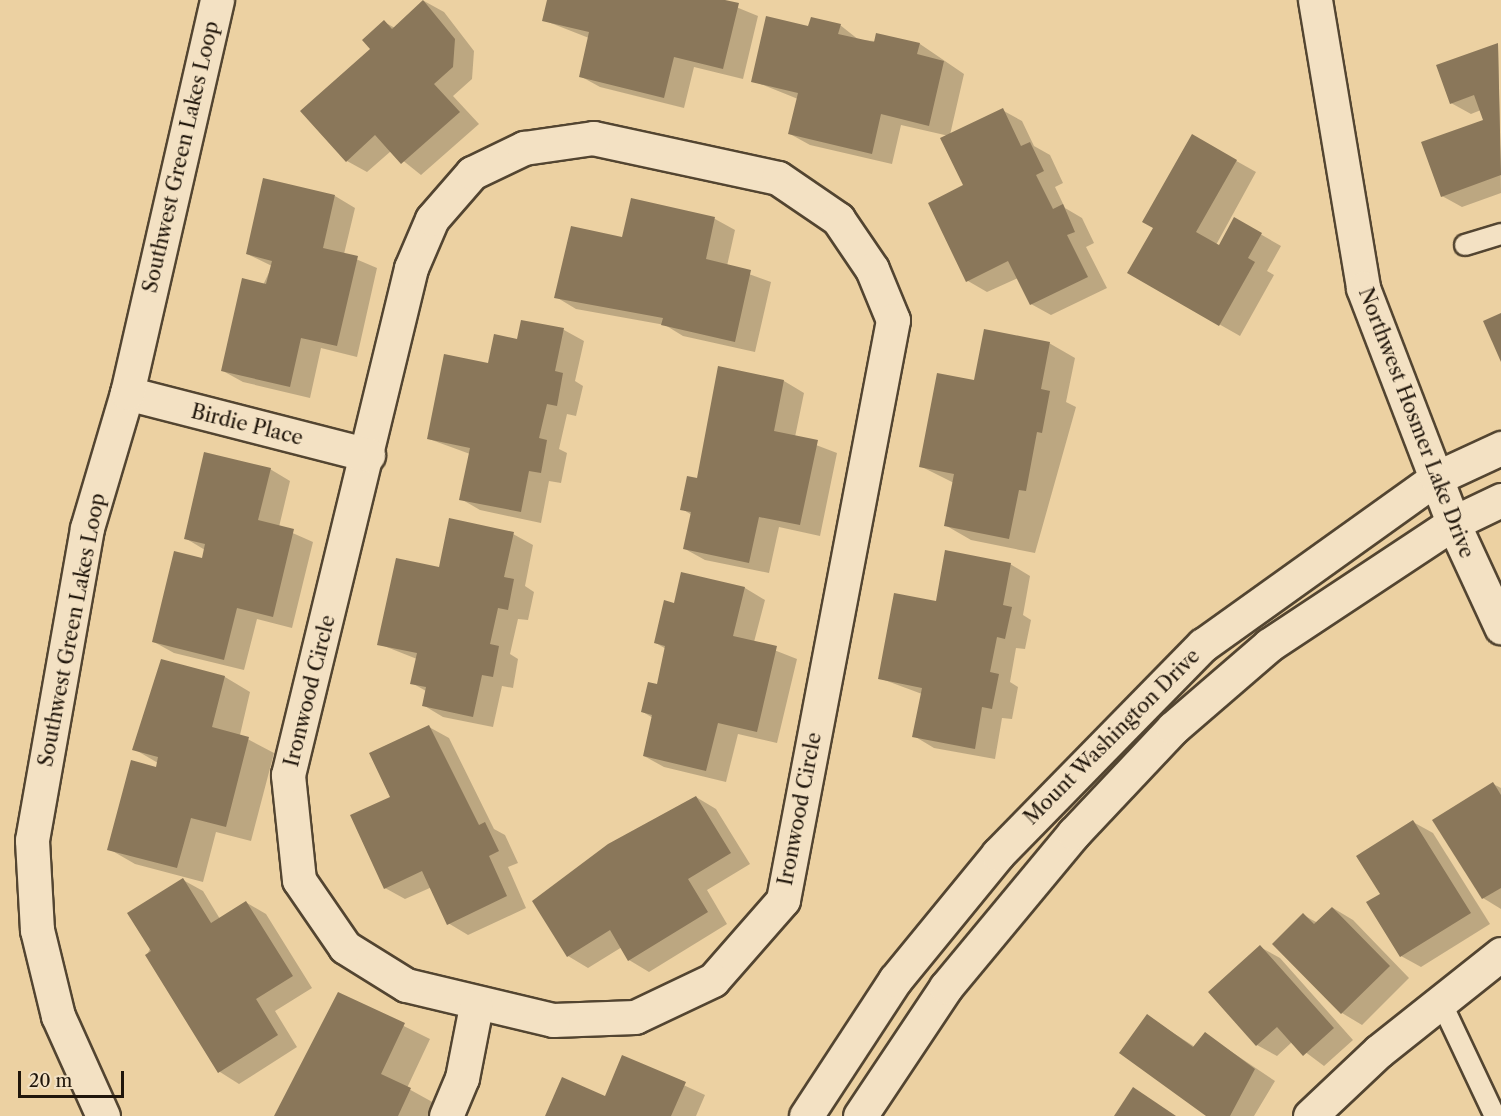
<!DOCTYPE html>
<html>
<head>
<meta charset="utf-8">
<style>
	body { margin:0 }
	#map { position:relative; width:1501px; height:1116px; overflow:hidden; background:#ecd1a2; font-family:"Libre Caslon Text",serif }
	div>[style] { position:absolute }
	.shadow>* { inset:0; background:#0003 }
	.building>* { inset:0; background:#8a775a }
	.roads { filter:drop-shadow(2px 0 #534531) drop-shadow(-2px 0 #534531) drop-shadow(0 2px #534531) drop-shadow(0 -2px #534531) }
	.service>* { height:20px; margin:-10px; padding:0 10px; transform-origin:10px; border-radius:10px; background:#f3e1c3 }
	.minor>* { height:33px; margin:-16.5px; padding:0 16.5px; transform-origin:16.5px; border-radius:16.5px; background:#f3e1c3 }
	.secondary>* { height:33px; margin:-16.5px; padding:0 16.5px; transform-origin:16.5px; border-radius:16.5px; background:#f3e1c3 }
	span { translate:-50% -50%; white-space:nowrap; text-align:center; line-height:1.15; -webkit-text-stroke:4.5px #f3e1c3; paint-order:stroke }
	.street-label { font-size:20px; color:#20160b }
	.scale { position:absolute; left:18px; top:1071px; width:106px; height:27px; box-sizing:border-box; border:3px solid #20160b; border-top:0; padding-left:8px; font-size:18px; line-height:21px; white-space:nowrap; color:#20160b; -webkit-text-stroke:4px #f3e1c3; paint-order:stroke }
</style>
</head>
<body>
<div id="map">
	<div class="shadow">
		<i style="clip-path:polygon(548px 0,719px 0,758px 16px,743px 79px,694px 67px,684px 108px,600px 87px,580px 76px,589px 38px,543px 20px)"></i>
		<i style="clip-path:polygon(424px 1px,444px 12px,474px 51px,472px 79px,453px 96px,479px 124px,421px 175px,391px 151px,367px 172px,347px 161px,372px 49px,384px 22px,395px 28px)"></i>
		<i style="clip-path:polygon(840px 25px,859px 40px,920px 44px,964px 74px,950px 135px,1002px 110px,1022px 121px,1034px 146px,1050px 155px,1063px 183px,1055px 187px,1065px 208px,1082px 218px,1094px 243px,1086px 247px,1107px 288px,1051px 315px,1031px 304px,1018px 278px,987px 292px,968px 281px,965px 186px,949px 136px,901px 125px,892px 164px,810px 145px,790px 134px,798px 99px,753px 81px,809px 28px)"></i>
		<i style="clip-path:polygon(1498px 44px,1501px 193px,1462px 207px,1442px 196px,1485px 120px,1481px 110px,1471px 114px,1451px 103px,1438px 66px)"></i>
		<i style="clip-path:polygon(1192px 136px,1256px 172px,1216px 245px,1219px 247px,1234px 219px,1281px 246px,1267px 271px,1274px 275px,1240px 336px,1129px 273px,1155px 228px)"></i>
		<i style="clip-path:polygon(335px 196px,355px 208px,344px 254px,377px 268px,357px 357px,321px 348px,310px 398px,243px 382px,223px 371px,272px 266px,247px 254px)"></i>
		<i style="clip-path:polygon(632px 200px,715px 219px,735px 230px,727px 266px,771px 282px,755px 352px,683px 336px,665px 325px,576px 309px,556px 297px,623px 239px)"></i>
		<i style="clip-path:polygon(522px 321px,564px 330px,584px 341px,575px 381px,583px 386px,576px 416px,567px 414px,559px 449px,567px 453px,561px 483px,549px 481px,541px 523px,480px 510px,461px 499px,470px 454px,429px 439px,489px 364px,519px 341px)"></i>
		<i style="clip-path:polygon(1049px 343px,1075px 358px,1066px 402px,1076px 407px,1035px 553px,971px 540px,945px 525px,954px 483px,920px 466px,976px 382px)"></i>
		<i style="clip-path:polygon(719px 368px,784px 381px,804px 393px,795px 437px,837px 453px,820px 536px,779px 527px,769px 573px,705px 560px,685px 549px,692px 515px,682px 509px,699px 480px)"></i>
		<i style="clip-path:polygon(270px 469px,290px 481px,279px 527px,313px 542px,292px 628px,257px 619px,244px 670px,174px 653px,154px 642px,203px 560px,205px 550px,185px 538px)"></i>
		<i style="clip-path:polygon(513px 534px,533px 545px,525px 586px,534px 592px,528px 620px,518px 619px,510px 654px,518px 659px,513px 688px,502px 686px,493px 727px,443px 717px,423px 705px,426px 691px,412px 683px,417px 659px,379px 644px,440px 569px)"></i>
		<i style="clip-path:polygon(1010px 564px,1030px 576px,1023px 615px,1031px 620px,1025px 649px,1016px 648px,1010px 682px,1018px 687px,1012px 719px,1002px 718px,995px 759px,934px 748px,914px 736px,922px 694px,879px 678px,937px 603px)"></i>
		<i style="clip-path:polygon(682px 574px,745px 588px,765px 600px,754px 642px,797px 659px,777px 743px,738px 734px,726px 782px,664px 767px,644px 756px,653px 718px,643px 712px,658px 686px,666px 649px,656px 643px,675px 604px)"></i>
		<i style="clip-path:polygon(162px 661px,225px 677px,250px 692px,240px 735px,274px 753px,251px 841px,216px 832px,203px 882px,135px 864px,109px 849px,157px 768px,158px 763px,134px 749px)"></i>
		<i style="clip-path:polygon(429px 727px,449px 738px,494px 829px,505px 835px,518px 863px,508px 867px,526px 908px,468px 935px,448px 923px,432px 887px,405px 899px,385px 888px,392px 798px)"></i>
		<i style="clip-path:polygon(1493px 784px,1501px 788px,1501px 909px,1483px 898px,1434px 821px)"></i>
		<i style="clip-path:polygon(696px 797px,716px 809px,750px 864px,707px 890px,727px 924px,649px 972px,629px 960px,622px 947px,588px 968px,568px 956px)"></i>
		<i style="clip-path:polygon(1413px 822px,1433px 833px,1490px 924px,1421px 967px,1401px 956px,1382px 894px)"></i>
		<i style="clip-path:polygon(183px 880px,203px 891px,220px 919px,247px 903px,266px 914px,312px 988px,275px 1011px,297px 1047px,239px 1084px,220px 1072px,147px 955px)"></i>
		<i style="clip-path:polygon(1333px 908px,1353px 920px,1409px 978px,1362px 1025px,1342px 1013px,1274px 944px,1303px 915px,1318px 923px)"></i>
		<i style="clip-path:polygon(1260px 947px,1280px 958px,1353px 1040px,1324px 1066px,1292px 1042px,1277px 1056px,1257px 1045px)"></i>
		<i style="clip-path:polygon(339px 994px,430px 1039px,407px 1088px,436px 1104px,430px 1116px,277px 1116px)"></i>
		<i style="clip-path:polygon(1147px 1016px,1195px 1047px,1205px 1034px,1275px 1081px,1254px 1116px,1209px 1116px)"></i>
		<i style="clip-path:polygon(623px 1057px,705px 1095px,696px 1116px,547px 1116px,605px 1098px)"></i>
	</div>
	<div class="building">
		<i style="clip-path:polygon(423px 0,455px 39px,453px 67px,434px 84px,460px 112px,401px 164px,375px 135px,346px 162px,300px 111px,370px 49px,362px 40px,384px 20px,392px 29px)"></i>
		<i style="clip-path:polygon(547px 0,725px 0,739px 3px,723px 69px,674px 57px,664px 98px,579px 77px,589px 32px,542px 21px)"></i>
		<i style="clip-path:polygon(766px 16px,808px 26px,811px 17px,841px 24px,838px 34px,874px 42px,876px 33px,920px 43px,917px 54px,944px 61px,929px 126px,881px 114px,872px 154px,788px 134px,798px 93px,751px 82px)"></i>
		<i style="clip-path:polygon(1498px 43px,1501px 175px,1441px 197px,1421px 142px,1483px 120px,1474px 95px,1450px 104px,1436px 65px)"></i>
		<i style="clip-path:polygon(1003px 108px,1021px 146px,1030px 142px,1044px 171px,1036px 175px,1053px 209px,1063px 204px,1075px 232px,1067px 235px,1088px 277px,1030px 305px,1008px 261px,966px 282px,928px 203px,963px 185px,940px 138px)"></i>
		<i style="clip-path:polygon(1192px 134px,1237px 160px,1196px 232px,1219px 245px,1234px 217px,1262px 233px,1248px 258px,1255px 262px,1219px 326px,1127px 273px,1153px 228px,1142px 222px)"></i>
		<i style="clip-path:polygon(263px 178px,335px 195px,323px 248px,358px 256px,337px 346px,301px 338px,290px 387px,221px 371px,242px 278px,266px 284px,272px 261px,246px 254px)"></i>
		<i style="clip-path:polygon(631px 198px,715px 217px,706px 259px,751px 270px,735px 342px,661px 325px,663px 318px,554px 298px,571px 226px,622px 237px)"></i>
		<i style="clip-path:polygon(1501px 313px,1501px 362px,1483px 321px)"></i>
		<i style="clip-path:polygon(521px 320px,564px 328px,555px 371px,563px 373px,557px 406px,547px 404px,539px 438px,547px 440px,541px 473px,529px 471px,521px 512px,459px 500px,470px 448px,427px 439px,444px 354px,488px 363px,494px 334px,517px 339px)"></i>
		<i style="clip-path:polygon(984px 329px,1050px 342px,1041px 389px,1050px 391px,1042px 433px,1037px 432px,1026px 491px,1019px 490px,1009px 539px,944px 526px,954px 474px,919px 467px,937px 373px,974px 380px)"></i>
		<i style="clip-path:polygon(718px 366px,784px 380px,774px 431px,818px 440px,800px 525px,759px 517px,749px 563px,683px 549px,691px 512px,680px 510px,687px 476px,697px 478px)"></i>
		<i style="clip-path:polygon(204px 452px,271px 468px,258px 520px,294px 529px,273px 617px,237px 608px,224px 660px,152px 642px,174px 551px,202px 558px,205px 544px,184px 539px)"></i>
		<i style="clip-path:polygon(449px 518px,514px 532px,504px 577px,514px 579px,508px 610px,498px 608px,490px 644px,499px 646px,493px 677px,482px 675px,473px 717px,422px 706px,426px 687px,410px 684px,417px 653px,377px 645px,396px 558px,439px 567px)"></i>
		<i style="clip-path:polygon(945px 550px,1011px 563px,1003px 605px,1012px 607px,1005px 639px,997px 637px,990px 672px,999px 674px,992px 709px,982px 707px,975px 749px,912px 737px,922px 688px,878px 679px,894px 593px,936px 601px)"></i>
		<i style="clip-path:polygon(681px 572px,745px 587px,733px 636px,777px 646px,757px 732px,718px 723px,706px 771px,643px 756px,652px 715px,641px 712px,648px 682px,657px 684px,665px 646px,654px 643px,664px 600px,674px 603px)"></i>
		<i style="clip-path:polygon(161px 659px,225px 676px,212px 727px,249px 737px,226px 827px,191px 818px,177px 868px,107px 850px,131px 760px,156px 767px,158px 757px,132px 750px)"></i>
		<i style="clip-path:polygon(429px 725px,479px 825px,485px 822px,499px 851px,489px 856px,507px 896px,447px 925px,422px 871px,384px 889px,350px 815px,390px 797px,369px 753px)"></i>
		<i style="clip-path:polygon(1493px 782px,1501px 795px,1501px 888px,1482px 899px,1432px 820px)"></i>
		<i style="clip-path:polygon(696px 796px,731px 853px,688px 879px,708px 912px,628px 961px,610px 930px,567px 957px,532px 901px,608px 844px)"></i>
		<i style="clip-path:polygon(1413px 820px,1471px 913px,1400px 957px,1366px 902px,1380px 894px,1356px 856px)"></i>
		<i style="clip-path:polygon(183px 878px,211px 923px,246px 901px,293px 976px,256px 999px,278px 1035px,218px 1073px,145px 955px,151px 951px,127px 913px)"></i>
		<i style="clip-path:polygon(1332px 907px,1390px 966px,1341px 1014px,1272px 944px,1303px 913px,1314px 924px)"></i>
		<i style="clip-path:polygon(1260px 945px,1334px 1028px,1303px 1056px,1277px 1027px,1256px 1046px,1208px 992px)"></i>
		<i style="clip-path:polygon(338px 992px,405px 1023px,381px 1074px,411px 1088px,398px 1116px,274px 1116px)"></i>
		<i style="clip-path:polygon(1147px 1014px,1193px 1047px,1205px 1032px,1255px 1069px,1230px 1116px,1206px 1116px,1119px 1053px)"></i>
		<i style="clip-path:polygon(622px 1055px,686px 1082px,671px 1116px,545px 1116px,562px 1077px,605px 1096px)"></i>
		<i style="clip-path:polygon(1133px 1087px,1176px 1116px,1114px 1116px)"></i>
	</div>
	<div class="roads">
		<div class="service">
			<i style="left:1465px;top:245px;width:38px;rotate:-17deg"></i>
			<i style="left:1441px;top:1002px;width:126px;rotate:64.7deg"></i>
		</div>
		<div class="minor">
			<i style="left:1315px;top:0;width:292px;rotate:80.5deg"></i>
			<i style="left:1363px;top:288px;width:252px;rotate:69deg"></i>
			<i style="left:1453px;top:523px;width:115px;rotate:65.2deg"></i>
			<i style="left:593px;top:138px;width:189px;rotate:12.2deg"></i>
			<i style="left:778px;top:178px;width:73px;rotate:34.3deg"></i>
			<i style="left:838px;top:219px;width:60px;rotate:55.8deg"></i>
			<i style="left:872px;top:269px;width:55px;rotate:67.6deg"></i>
			<i style="left:893px;top:320px;width:590px;rotate:100.74deg"></i>
			<i style="left:783px;top:900px;width:106px;rotate:131.2deg"></i>
			<i style="left:713px;top:980px;width:86px;rotate:154.6deg"></i>
			<i style="left:635px;top:1017px;width:82px;rotate:177.9deg"></i>
			<i style="left:553px;top:1020px;width:151px;rotate:-166.6deg"></i>
			<i style="left:406px;top:985px;width:72px;rotate:-148.1deg"></i>
			<i style="left:345px;top:947px;width:81px;rotate:-124.5deg"></i>
			<i style="left:299px;top:880px;width:106px;rotate:-96deg"></i>
			<i style="left:288px;top:775px;width:522px;rotate:-76.36deg"></i>
			<i style="left:411px;top:268px;width:53px;rotate:-66.8deg"></i>
			<i style="left:432px;top:219px;width:61px;rotate:-49deg"></i>
			<i style="left:472px;top:173px;width:58px;rotate:-25.7deg"></i>
			<i style="left:524px;top:148px;width:70px;rotate:-8.2deg"></i>
			<i style="left:127px;top:393px;width:249px;rotate:14.4deg"></i>
			<i style="left:103px;top:1116px;width:110px;rotate:-114.2deg"></i>
			<i style="left:58px;top:1016px;width:89px;rotate:-103.7deg"></i>
			<i style="left:37px;top:930px;width:90px;rotate:-93.2deg"></i>
			<i style="left:32px;top:840px;width:317px;rotate:-80deg"></i>
			<i style="left:87px;top:528px;width:141px;rotate:-73.5deg"></i>
			<i style="left:127px;top:393px;width:403px;rotate:-77.1deg"></i>
			<i style="left:446px;top:1116px;width:41px;rotate:-67.2deg"></i>
			<i style="left:462px;top:1078px;width:73px;rotate:-79deg"></i>
			<i style="left:1310px;top:1116px;width:95px;rotate:-43.3deg"></i>
			<i style="left:1379px;top:1051px;width:156px;rotate:-38.5deg"></i>
		</div>
		<div class="secondary">
			<i style="left:806px;top:1116px;width:163px;rotate:-56.8deg"></i>
			<i style="left:895px;top:980px;width:163px;rotate:-50.7deg"></i>
			<i style="left:998px;top:854px;width:293px;rotate:-45.6deg"></i>
			<i style="left:1203px;top:645px;width:287px;rotate:-35.6deg"></i>
			<i style="left:1436px;top:478px;width:72px;rotate:-24.8deg"></i>
			<i style="left:860px;top:1116px;width:155px;rotate:-56.3deg"></i>
			<i style="left:946px;top:987px;width:200px;rotate:-50.3deg"></i>
			<i style="left:1074px;top:833px;width:144px;rotate:-46.7deg"></i>
			<i style="left:1173px;top:728px;width:127px;rotate:-40.8deg"></i>
			<i style="left:1269px;top:645px;width:221px;rotate:-33.5deg"></i>
			<i style="left:1453px;top:523px;width:53px;rotate:-25.6deg"></i>
		</div>
	</div>
	<div class="street-label">
		<span style="left:181px;top:157px;rotate:-77deg">Southwest Green Lakes Loop</span>
		<span style="left:1416px;top:423px;rotate:69deg">Northwest Hosmer Lake Drive</span>
		<span style="left:247px;top:425px;rotate:14deg">Birdie Place</span>
		<span style="left:72px;top:630px;rotate:-79deg">Southwest Green Lakes Loop</span>
		<span style="left:310px;top:691px;rotate:-76deg">Ironwood Circle</span>
		<span style="left:1112px;top:737px;rotate:-45deg">Mount Washington Drive</span>
		<span style="left:800px;top:809px;rotate:-79deg">Ironwood Circle</span>
	</div>
	<div class="scale">20 m</div>
</div>
</body>
</html>
